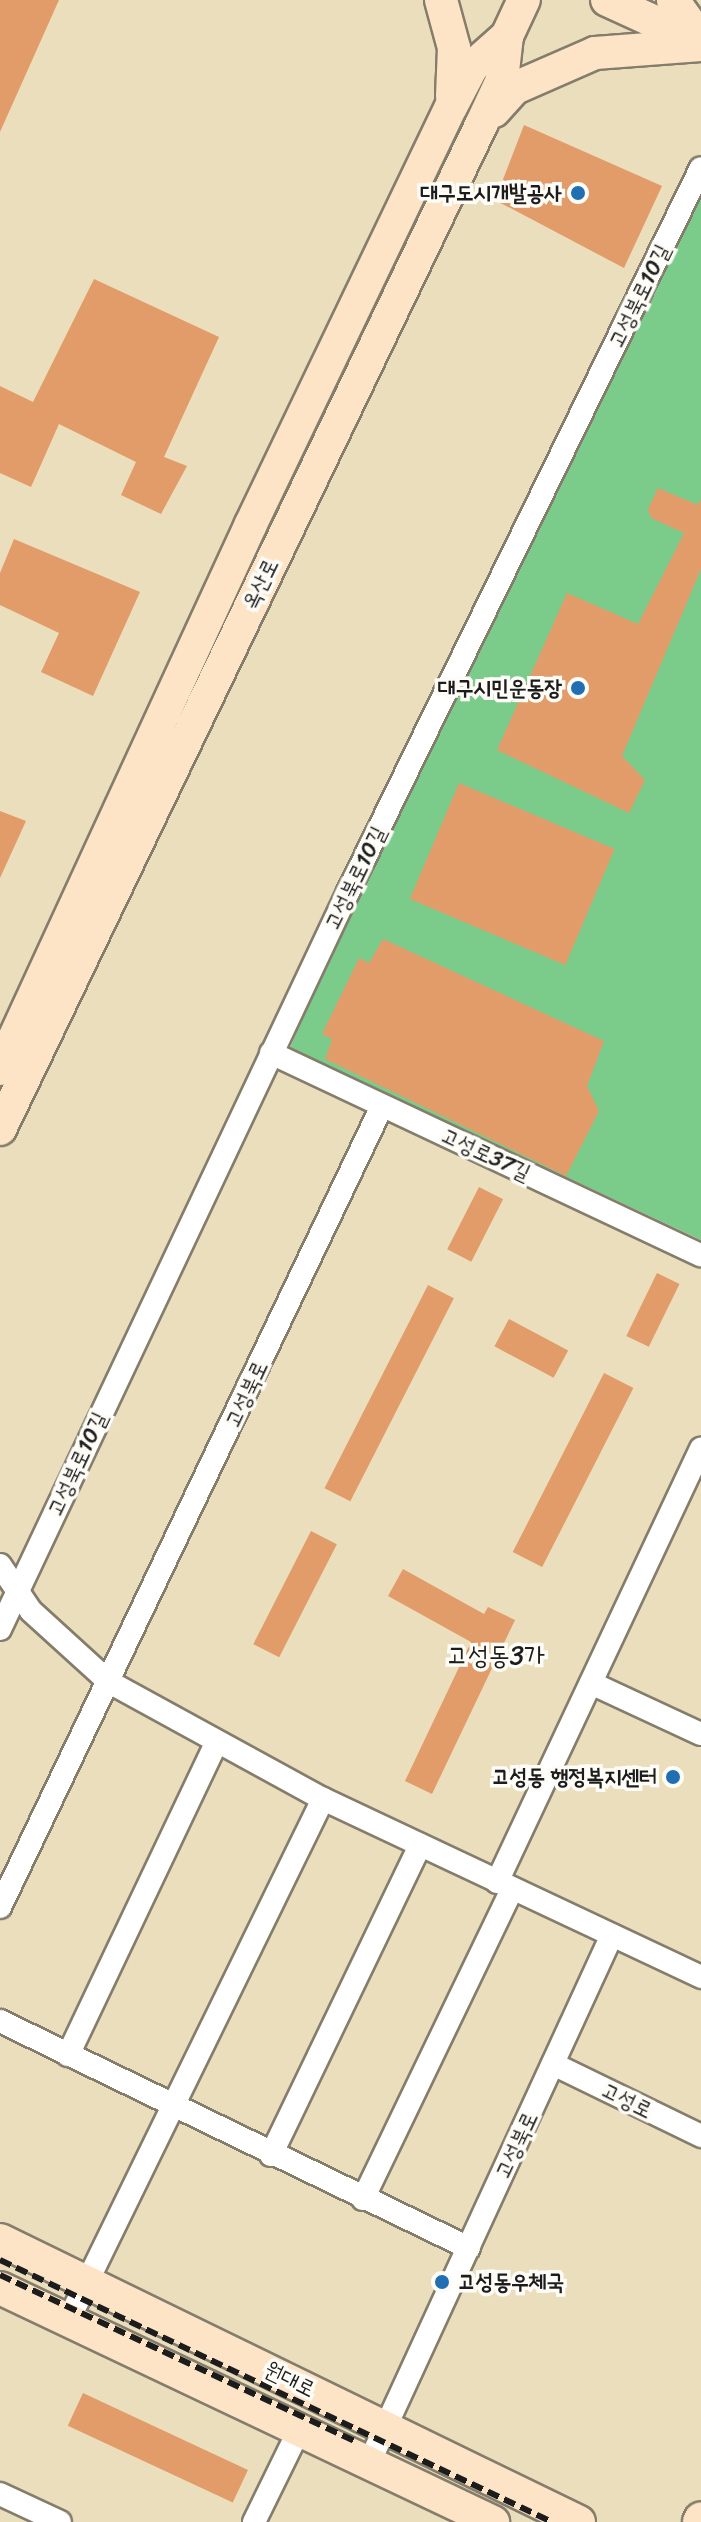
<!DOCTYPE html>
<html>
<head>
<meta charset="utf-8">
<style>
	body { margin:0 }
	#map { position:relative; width:701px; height:2522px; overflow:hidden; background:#ebdebc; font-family:Sriracha,"Poor Story",sans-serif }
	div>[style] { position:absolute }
	.green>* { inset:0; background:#7bcb8b }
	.building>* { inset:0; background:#e19c69; transform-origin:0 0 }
	.roads { filter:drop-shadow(2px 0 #847d6c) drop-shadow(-2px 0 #847d6c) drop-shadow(0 2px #847d6c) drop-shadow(0 -2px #847d6c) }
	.street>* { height:22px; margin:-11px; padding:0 11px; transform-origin:11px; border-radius:11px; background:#fff }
	.secondary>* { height:32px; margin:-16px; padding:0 16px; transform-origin:16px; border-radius:16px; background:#fee4c6 }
	.rail>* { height:6px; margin-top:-3px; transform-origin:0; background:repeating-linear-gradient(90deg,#1c1c1c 0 12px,transparent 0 18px) }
	.dots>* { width:22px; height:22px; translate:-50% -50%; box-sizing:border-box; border:4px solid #fdfcf7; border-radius:50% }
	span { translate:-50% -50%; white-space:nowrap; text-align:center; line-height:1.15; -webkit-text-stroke:7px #fdfcf7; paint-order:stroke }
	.poi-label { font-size:22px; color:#1c1c1c; font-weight:700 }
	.right { translate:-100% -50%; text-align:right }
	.left { translate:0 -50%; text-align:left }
	.street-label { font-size:22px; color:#1c1c1c }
	.quarter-label { font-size:26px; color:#1c1c1c }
</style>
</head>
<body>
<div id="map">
	<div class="green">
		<i style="clip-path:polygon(701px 195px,701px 1240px,290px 1048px,361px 882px,548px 494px)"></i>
	</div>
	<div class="building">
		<i style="clip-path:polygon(0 0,59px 0,0 132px)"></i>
		<i style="clip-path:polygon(524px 125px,662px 186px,624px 268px,495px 200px)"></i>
		<i style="clip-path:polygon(94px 279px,219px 337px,164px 457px,187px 466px,161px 514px,121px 495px,136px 462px,59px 424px,31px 487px,0 473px,0 386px,33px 402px)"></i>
		<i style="clip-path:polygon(658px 488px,698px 505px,701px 499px,701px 569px,622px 756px,645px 780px,629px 813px,497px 750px,567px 593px,638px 624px,684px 533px,651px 518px,648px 509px)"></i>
		<i style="clip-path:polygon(14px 539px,140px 592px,93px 696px,41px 672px,59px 633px,0 605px,0 573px)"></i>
		<i style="left:459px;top:783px;width:169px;height:126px;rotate:23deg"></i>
		<i style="clip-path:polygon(0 811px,26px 821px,0 878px)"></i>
		<i style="clip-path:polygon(383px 939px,604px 1041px,587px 1086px,599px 1111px,566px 1176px,325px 1059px,332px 1039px,322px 1034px,359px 958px,369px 963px)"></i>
		<i style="left:479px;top:1187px;width:27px;height:70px;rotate:27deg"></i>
		<i style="left:657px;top:1273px;width:25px;height:70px;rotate:26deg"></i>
		<i style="left:428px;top:1285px;width:29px;height:228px;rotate:27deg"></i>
		<i style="left:509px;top:1319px;width:67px;height:31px;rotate:28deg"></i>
		<i style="left:604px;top:1373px;width:33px;height:201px;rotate:27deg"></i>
		<i style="left:311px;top:1531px;width:29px;height:127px;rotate:27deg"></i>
		<i style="clip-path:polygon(403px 1569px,484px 1614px,488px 1607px,515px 1620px,432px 1794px,405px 1781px,471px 1642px,388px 1596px)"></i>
		<i style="left:83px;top:2393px;width:182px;height:36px;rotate:25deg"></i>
	</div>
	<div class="roads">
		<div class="street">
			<i style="left:271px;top:1053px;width:475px;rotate:25.2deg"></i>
			<i style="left:0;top:1565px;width:55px;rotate:56deg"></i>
			<i style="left:31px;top:1611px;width:105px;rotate:42.3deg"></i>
			<i style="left:109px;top:1682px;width:244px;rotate:28.7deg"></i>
			<i style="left:323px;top:1799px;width:418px;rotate:25.2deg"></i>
			<i style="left:0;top:1629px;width:815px;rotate:-64.72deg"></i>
			<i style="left:348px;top:892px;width:805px;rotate:-64.01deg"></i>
			<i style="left:591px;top:1683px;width:121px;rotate:24.9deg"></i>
			<i style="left:497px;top:1882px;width:479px;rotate:-64.8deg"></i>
			<i style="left:0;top:1907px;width:887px;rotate:-64.5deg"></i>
			<i style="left:0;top:2021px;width:521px;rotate:25.83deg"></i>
			<i style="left:68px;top:2055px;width:345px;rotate:-64.6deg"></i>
			<i style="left:553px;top:2064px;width:165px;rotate:25.9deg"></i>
			<i style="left:271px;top:2155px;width:344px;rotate:-64.3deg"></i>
			<i style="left:363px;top:2199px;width:344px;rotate:-64.3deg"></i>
			<i style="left:68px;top:2321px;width:581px;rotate:-63.96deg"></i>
			<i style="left:369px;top:2463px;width:581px;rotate:-65.29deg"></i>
			<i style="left:0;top:2494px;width:66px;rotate:25deg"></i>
			<i style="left:254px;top:2522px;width:100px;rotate:-63.9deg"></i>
		</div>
		<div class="secondary">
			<i style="left:441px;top:0;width:50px;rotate:74.8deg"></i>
			<i style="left:454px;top:48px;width:48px;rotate:92.4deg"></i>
			<i style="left:607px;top:0;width:101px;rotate:24.5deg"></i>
			<i style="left:673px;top:0;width:48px;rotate:54.3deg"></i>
			<i style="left:494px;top:111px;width:31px;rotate:-48deg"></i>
			<i style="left:515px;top:88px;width:87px;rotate:-23.6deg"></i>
			<i style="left:595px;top:53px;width:106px;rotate:-4.3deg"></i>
			<i style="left:0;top:1069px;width:600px;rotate:-65.27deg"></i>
			<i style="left:251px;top:524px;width:462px;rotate:-64.4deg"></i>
			<i style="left:451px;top:107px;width:45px;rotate:-62.3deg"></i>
			<i style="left:472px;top:67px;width:47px;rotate:-41.5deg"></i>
			<i style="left:0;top:1129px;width:1113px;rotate:-64.4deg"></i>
			<i style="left:481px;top:125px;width:50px;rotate:-65deg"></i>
			<i style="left:502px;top:80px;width:44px;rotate:-83.5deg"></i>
			<i style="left:507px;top:36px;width:40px;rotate:-65deg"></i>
			<i style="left:0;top:2240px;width:644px;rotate:25.97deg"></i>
			<i style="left:0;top:2288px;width:546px;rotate:25.39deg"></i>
			<i style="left:699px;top:2522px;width:4px;rotate:-63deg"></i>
		</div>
	</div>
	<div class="rail">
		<i style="left:0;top:2260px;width:611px;rotate:25.39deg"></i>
		<i style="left:0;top:2275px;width:395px;rotate:25.1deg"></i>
	</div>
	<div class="dots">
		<i style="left:578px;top:193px;background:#1f6fb2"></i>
		<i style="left:578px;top:688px;background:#1f6fb2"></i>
		<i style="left:673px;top:1777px;background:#1f6fb2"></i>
		<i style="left:442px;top:2282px;background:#1f6fb2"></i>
	</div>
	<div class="poi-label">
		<span class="right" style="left:562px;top:193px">대구도시개발공사</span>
		<span class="right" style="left:562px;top:688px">대구시민운동장</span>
		<span class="right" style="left:657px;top:1777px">고성동 행정복지센터</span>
		<span class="left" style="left:458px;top:2282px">고성동우체국</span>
	</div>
	<div class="street-label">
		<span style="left:639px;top:296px;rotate:-64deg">고성북로10길</span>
		<span style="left:260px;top:584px;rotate:-64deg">옥산로</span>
		<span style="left:355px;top:878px;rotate:-64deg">고성북로10길</span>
		<span style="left:486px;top:1154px;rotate:25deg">고성로37길</span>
		<span style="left:246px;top:1394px;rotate:-65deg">고성북로</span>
		<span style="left:77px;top:1464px;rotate:-65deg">고성북로10길</span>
		<span style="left:627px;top:2100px;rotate:26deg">고성로</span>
		<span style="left:516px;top:2145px;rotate:-65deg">고성북로</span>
		<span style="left:290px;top:2379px;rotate:26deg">원대로</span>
	</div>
	<div class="quarter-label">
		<span style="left:496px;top:1656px">고성동3가</span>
	</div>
</div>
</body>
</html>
